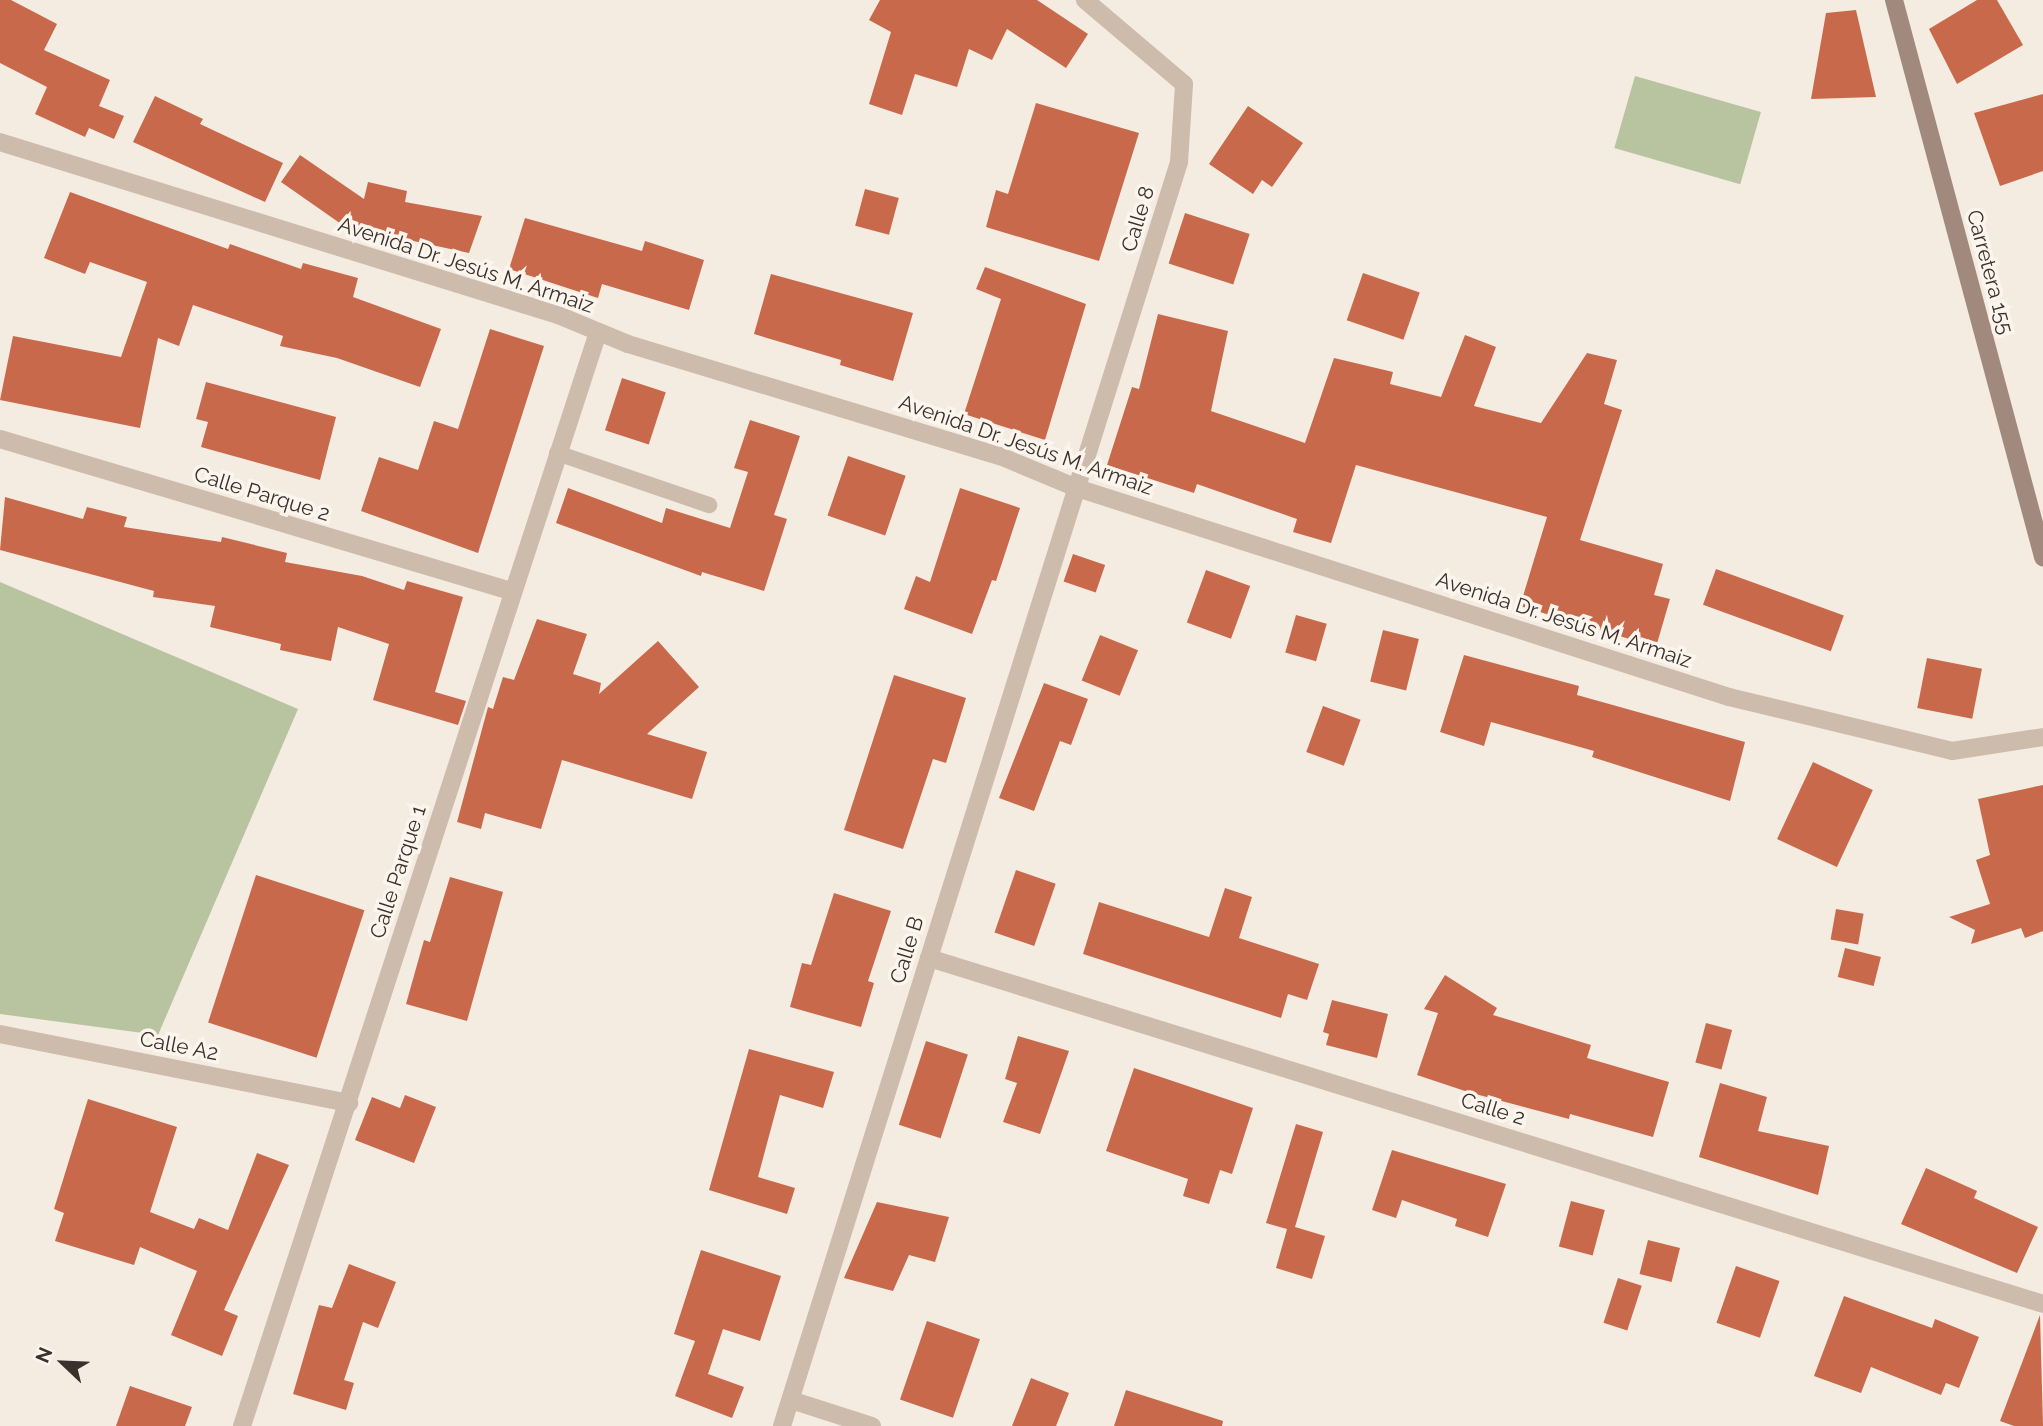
<!DOCTYPE html>
<html>
<head>
<meta charset="utf-8">
<style>
	body { margin:0 }
	#map { position:relative; width:2043px; height:1426px; overflow:hidden; background:#f4ebe1; font-family:Raleway,sans-serif }
	div>[style] { position:absolute }
	.green>* { inset:0; background:#b8c4a0; transform-origin:0 0 }
	.building>* { inset:0; background:#c8694b; transform-origin:0 0 }
	.lane>* { height:16px; margin:-8px; padding:0 8px; transform-origin:8px; border-radius:8px; background:#cdbbac }
	.street>* { height:18px; margin:-9px; padding:0 9px; transform-origin:9px; border-radius:9px; background:#cdbbac }
	.secondary>* { height:18px; margin:-9px; padding:0 9px; transform-origin:9px; border-radius:9px; background:#a18a7d }
	span { translate:-50% -50%; white-space:nowrap; text-align:center; line-height:1.15; -webkit-text-stroke:7px #fbf5ee; paint-order:stroke }
	.street-label { font-size:21px; color:#3b302b }
	.north { position:absolute; left:28px; top:1328px; width:70px; height:70px; -webkit-text-stroke:5px #fbf5ee; paint-order:stroke; rotate:293deg; font-size:19px; font-weight:700; line-height:28px; text-align:center; color:#3b302b }
	.north::after { content:''; display:block; margin:auto; width:24px; height:32px; background:#3b302b; clip-path:polygon(50% 0,100% 100%,50% 72%,0 100%) }
</style>
</head>
<body>
<div id="map">
	<div class="green">
		<i style="left:1635px;top:76px;width:131px;height:75px;rotate:16deg"></i>
		<i style="clip-path:polygon(0 582px,298px 709px,158px 1035px,0 1014px)"></i>
	</div>
	<div class="building">
		<i style="clip-path:polygon(0 0,11px 0,57px 24px,44px 50px,110px 80px,99px 106px,124px 116px,114px 139px,89px 128px,85px 137px,35px 114px,47px 87px,0 63px)"></i>
		<i style="clip-path:polygon(880px 0,1037px 0,1088px 34px,1066px 68px,1007px 29px,992px 60px,969px 49px,957px 87px,915px 74px,902px 115px,869px 104px,891px 32px,869px 20px)"></i>
		<i style="clip-path:polygon(1977px 0,1997px 0,2023px 45px,1957px 84px,1929px 29px)"></i>
		<i style="clip-path:polygon(1856px 10px,1876px 97px,1811px 99px,1826px 13px)"></i>
		<i style="clip-path:polygon(2043px 94px,2043px 171px,2000px 186px,1974px 113px)"></i>
		<i style="clip-path:polygon(155px 96px,203px 119px,200px 124px,283px 163px,265px 202px,133px 142px)"></i>
		<i style="clip-path:polygon(1036px 103px,1139px 133px,1099px 261px,986px 227px,996px 190px,1008px 194px)"></i>
		<i style="clip-path:polygon(1248px 106px,1303px 143px,1272px 187px,1262px 180px,1253px 194px,1209px 164px)"></i>
		<i style="clip-path:polygon(300px 155px,364px 199px,368px 182px,407px 191px,405px 202px,482px 216px,469px 253px,344px 226px,281px 182px)"></i>
		<i style="left:865px;top:189px;width:35px;height:38px;rotate:15deg"></i>
		<i style="clip-path:polygon(70px 192px,228px 249px,230px 244px,301px 269px,303px 263px,358px 278px,353px 297px,441px 329px,420px 387px,337px 358px,280px 346px,283px 336px,193px 305px,179px 346px,158px 338px,140px 428px,0 400px,13px 336px,121px 357px,147px 282px,90px 262px,85px 274px,44px 258px)"></i>
		<i style="left:1185px;top:213px;width:68px;height:53px;rotate:18deg"></i>
		<i style="clip-path:polygon(525px 218px,642px 251px,645px 241px,704px 260px,689px 310px,602px 284px,598px 298px,509px 269px)"></i>
		<i style="clip-path:polygon(985px 267px,1086px 304px,1045px 440px,964px 414px,1001px 299px,976px 289px)"></i>
		<i style="left:1363px;top:273px;width:60px;height:50px;rotate:19deg"></i>
		<i style="clip-path:polygon(771px 274px,913px 313px,893px 381px,840px 365px,841px 360px,754px 334px)"></i>
		<i style="clip-path:polygon(1158px 314px,1228px 331px,1211px 411px,1305px 443px,1334px 358px,1393px 372px,1390px 384px,1441px 397px,1465px 335px,1496px 347px,1474px 406px,1541px 423px,1587px 353px,1617px 360px,1604px 404px,1622px 410px,1580px 540px,1663px 564px,1654px 595px,1670px 599px,1656px 647px,1520px 606px,1547px 517px,1356px 465px,1331px 543px,1293px 532px,1297px 519px,1197px 484px,1194px 493px,1107px 465px,1132px 387px,1139px 389px)"></i>
		<i style="clip-path:polygon(490px 329px,544px 346px,478px 553px,361px 511px,379px 457px,418px 470px,434px 421px,458px 429px)"></i>
		<i style="left:622px;top:378px;width:46px;height:55px;rotate:18deg"></i>
		<i style="clip-path:polygon(206px 382px,336px 417px,320px 480px,201px 447px,208px 422px,196px 419px)"></i>
		<i style="clip-path:polygon(750px 420px,800px 436px,774px 515px,787px 519px,764px 591px,702px 572px,701px 576px,556px 523px,568px 488px,662px 523px,666px 508px,730px 528px,748px 472px,734px 468px)"></i>
		<i style="left:848px;top:456px;width:61px;height:63px;rotate:19deg"></i>
		<i style="clip-path:polygon(960px 488px,1020px 508px,996px 581px,992px 580px,972px 634px,904px 609px,916px 576px,930px 582px)"></i>
		<i style="clip-path:polygon(5px 497px,83px 519px,87px 507px,127px 517px,124px 527px,221px 542px,222px 537px,287px 553px,285px 562px,362px 576px,404px 590px,407px 581px,463px 597px,435px 692px,466px 701px,458px 725px,373px 700px,389px 644px,338px 627px,331px 661px,280px 650px,281px 644px,210px 627px,215px 606px,153px 597px,154px 591px,0 550px)"></i>
		<i style="left:1073px;top:554px;width:34px;height:29px;rotate:19deg"></i>
		<i style="left:1716px;top:569px;width:136px;height:38px;rotate:20deg"></i>
		<i style="left:1206px;top:570px;width:47px;height:56px;rotate:20deg"></i>
		<i style="left:1296px;top:615px;width:32px;height:39px;rotate:16deg"></i>
		<i style="clip-path:polygon(537px 619px,587px 634px,573px 674px,601px 683px,599px 694px,658px 641px,699px 687px,647px 734px,707px 752px,692px 799px,562px 760px,541px 829px,485px 813px,481px 829px,457px 822px,488px 707px,493px 709px,503px 677px,514px 680px)"></i>
		<i style="left:1383px;top:630px;width:37px;height:53px;rotate:14deg"></i>
		<i style="left:1100px;top:635px;width:41px;height:49px;rotate:22deg"></i>
		<i style="clip-path:polygon(1464px 655px,1579px 686px,1577px 695px,1745px 742px,1730px 801px,1592px 757px,1594px 751px,1491px 722px,1484px 746px,1440px 732px)"></i>
		<i style="left:1927px;top:658px;width:56px;height:51px;rotate:11deg"></i>
		<i style="clip-path:polygon(894px 675px,966px 698px,946px 763px,933px 759px,903px 849px,844px 830px)"></i>
		<i style="clip-path:polygon(1044px 683px,1088px 699px,1071px 745px,1060px 741px,1034px 811px,999px 798px)"></i>
		<i style="left:1323px;top:706px;width:40px;height:49px;rotate:20deg"></i>
		<i style="left:1813px;top:762px;width:66px;height:85px;rotate:25deg"></i>
		<i style="clip-path:polygon(2043px 785px,2043px 931px,2025px 938px,2021px 928px,1971px 944px,1975px 930px,1949px 917px,1990px 904px,1976px 860px,1990px 855px,1978px 799px)"></i>
		<i style="left:1016px;top:870px;width:42px;height:66px;rotate:19deg"></i>
		<i style="left:256px;top:875px;width:114px;height:155px;rotate:18deg"></i>
		<i style="clip-path:polygon(450px 877px,503px 892px,467px 1021px,406px 1004px,424px 940px,430px 942px)"></i>
		<i style="clip-path:polygon(1225px 888px,1252px 897px,1239px 938px,1319px 964px,1307px 1000px,1288px 994px,1281px 1018px,1083px 954px,1099px 902px,1209px 937px)"></i>
		<i style="clip-path:polygon(834px 893px,891px 911px,868px 981px,874px 983px,861px 1027px,790px 1007px,802px 963px,811px 965px)"></i>
		<i style="left:1836px;top:909px;width:28px;height:31px;rotate:10deg"></i>
		<i style="left:1845px;top:948px;width:37px;height:30px;rotate:14deg"></i>
		<i style="clip-path:polygon(1445px 975px,1497px 1008px,1493px 1015px,1591px 1045px,1587px 1058px,1669px 1082px,1653px 1137px,1570px 1114px,1569px 1119px,1468px 1092px,1417px 1075px,1438px 1013px,1424px 1009px)"></i>
		<i style="clip-path:polygon(1332px 1000px,1388px 1014px,1377px 1058px,1326px 1045px,1329px 1034px,1323px 1032px)"></i>
		<i style="left:1706px;top:1023px;width:27px;height:41px;rotate:15deg"></i>
		<i style="clip-path:polygon(1018px 1036px,1069px 1051px,1040px 1134px,1003px 1122px,1017px 1083px,1005px 1079px)"></i>
		<i style="left:926px;top:1041px;width:44px;height:88px;rotate:18deg"></i>
		<i style="clip-path:polygon(749px 1049px,834px 1072px,823px 1108px,780px 1095px,758px 1177px,795px 1188px,787px 1214px,709px 1190px)"></i>
		<i style="clip-path:polygon(1134px 1068px,1253px 1108px,1232px 1174px,1220px 1170px,1209px 1204px,1183px 1196px,1188px 1179px,1106px 1151px)"></i>
		<i style="clip-path:polygon(1720px 1083px,1767px 1097px,1758px 1131px,1829px 1146px,1818px 1195px,1699px 1157px)"></i>
		<i style="clip-path:polygon(405px 1095px,436px 1107px,414px 1163px,355px 1140px,372px 1097px,400px 1108px)"></i>
		<i style="clip-path:polygon(88px 1099px,177px 1127px,150px 1212px,194px 1229px,199px 1218px,228px 1230px,257px 1153px,289px 1165px,224px 1310px,238px 1316px,222px 1356px,171px 1335px,197px 1271px,140px 1247px,134px 1265px,55px 1241px,64px 1213px,54px 1209px)"></i>
		<i style="clip-path:polygon(1296px 1124px,1323px 1132px,1295px 1227px,1325px 1236px,1312px 1279px,1276px 1268px,1287px 1229px,1266px 1223px)"></i>
		<i style="clip-path:polygon(1392px 1150px,1506px 1184px,1488px 1237px,1455px 1226px,1457px 1219px,1402px 1200px,1396px 1218px,1372px 1210px)"></i>
		<i style="clip-path:polygon(1926px 1168px,1977px 1191px,1974px 1198px,2038px 1227px,2017px 1273px,1901px 1224px)"></i>
		<i style="left:1571px;top:1201px;width:35px;height:47px;rotate:15deg"></i>
		<i style="clip-path:polygon(877px 1202px,949px 1217px,935px 1262px,909px 1255px,893px 1291px,844px 1278px)"></i>
		<i style="left:1648px;top:1240px;width:33px;height:35px;rotate:14deg"></i>
		<i style="clip-path:polygon(701px 1250px,781px 1276px,760px 1341px,723px 1329px,708px 1374px,744px 1387px,732px 1418px,675px 1396px,695px 1341px,674px 1334px)"></i>
		<i style="clip-path:polygon(349px 1264px,396px 1282px,378px 1328px,363px 1322px,344px 1380px,354px 1383px,346px 1410px,293px 1394px,319px 1305px,332px 1308px)"></i>
		<i style="left:1736px;top:1266px;width:46px;height:60px;rotate:19deg"></i>
		<i style="left:1618px;top:1278px;width:25px;height:47px;rotate:18deg"></i>
		<i style="clip-path:polygon(1844px 1296px,1932px 1328px,1935px 1319px,1979px 1337px,1959px 1388px,1946px 1383px,1941px 1395px,1871px 1367px,1861px 1393px,1814px 1376px)"></i>
		<i style="clip-path:polygon(2040px 1315px,2043px 1426px,2014px 1426px,2000px 1421px)"></i>
		<i style="left:927px;top:1321px;width:56px;height:83px;rotate:19deg"></i>
		<i style="clip-path:polygon(1031px 1378px,1069px 1393px,1056px 1426px,1012px 1426px)"></i>
		<i style="clip-path:polygon(130px 1386px,192px 1407px,185px 1426px,116px 1426px)"></i>
		<i style="clip-path:polygon(1126px 1390px,1223px 1421px,1222px 1426px,1114px 1426px)"></i>
	</div>
	<div class="lane">
		<i style="left:557px;top:453px;width:161px;rotate:18.9deg"></i>
	</div>
	<div class="street">
		<i style="left:0;top:142px;width:584px;rotate:17.23deg"></i>
		<i style="left:558px;top:315px;width:76px;rotate:22.5deg"></i>
		<i style="left:628px;top:344px;width:388px;rotate:16.8deg"></i>
		<i style="left:1000px;top:456px;width:83px;rotate:22.6deg"></i>
		<i style="left:1077px;top:488px;width:685px;rotate:17.77deg"></i>
		<i style="left:1729px;top:697px;width:229px;rotate:13.6deg"></i>
		<i style="left:1952px;top:751px;width:92px;rotate:-8.7deg"></i>
		<i style="left:0;top:439px;width:533px;rotate:16.57deg"></i>
		<i style="left:929px;top:958px;width:1166px;rotate:17.25deg"></i>
		<i style="left:0;top:1034px;width:356px;rotate:11.2deg"></i>
		<i style="left:791px;top:1400px;width:85px;rotate:17.8deg"></i>
		<i style="left:242px;top:1426px;width:1150px;rotate:-71.97deg"></i>
		<i style="left:782px;top:1426px;width:1325px;rotate:-72.56deg"></i>
		<i style="left:1179px;top:162px;width:78px;rotate:-86.3deg"></i>
		<i style="left:1184px;top:84px;width:130px;rotate:-139.7deg"></i>
	</div>
	<div class="secondary">
		<i style="left:1894px;top:0;width:577px;rotate:75.02deg"></i>
	</div>
	<div class="street-label">
		<span style="left:1138px;top:219px;rotate:-73deg">Calle 8</span>
		<span style="left:466px;top:265px;rotate:18deg">Avenida Dr. Jesús M. Armaiz</span>
		<span style="left:1990px;top:272px;rotate:75deg">Carretera 155</span>
		<span style="left:1026px;top:445px;rotate:19deg">Avenida Dr. Jesús M. Armaiz</span>
		<span style="left:262px;top:494px;rotate:17deg">Calle Parque 2</span>
		<span style="left:1564px;top:620px;rotate:18deg">Avenida Dr. Jesús M. Armaiz</span>
		<span style="left:398px;top:872px;rotate:-72deg">Calle Parque 1</span>
		<span style="left:907px;top:950px;rotate:-73deg">Calle B</span>
		<span style="left:179px;top:1046px;rotate:11deg">Calle A2</span>
		<span style="left:1493px;top:1109px;rotate:17deg">Calle 2</span>
	</div>
	<div class="north">N</div>
</div>
</body>
</html>
